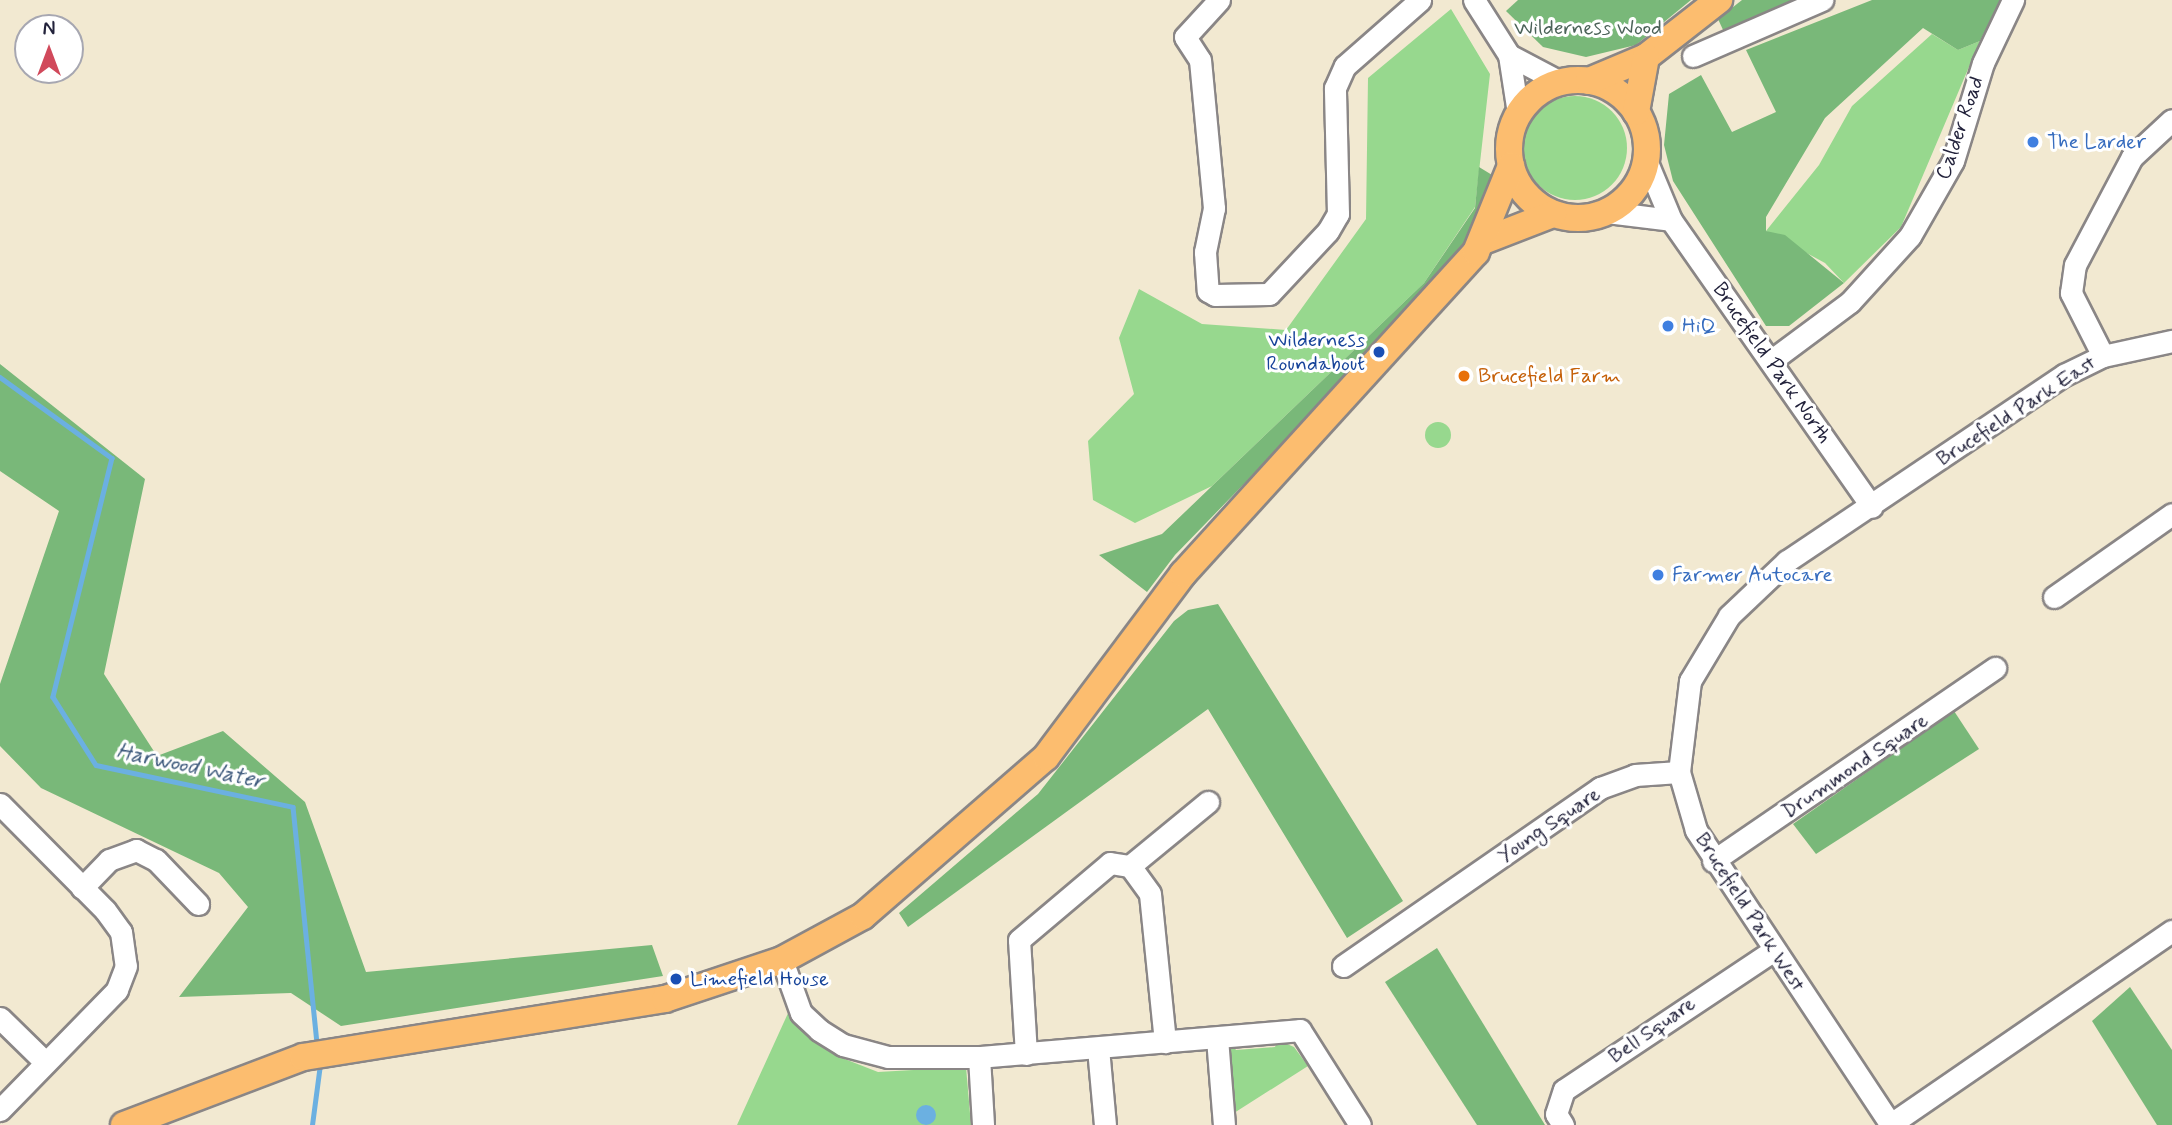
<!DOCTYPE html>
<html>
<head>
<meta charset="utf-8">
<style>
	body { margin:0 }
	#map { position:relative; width:2172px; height:1125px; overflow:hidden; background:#f2e9d1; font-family:Mynerve,sans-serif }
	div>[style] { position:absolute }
	.green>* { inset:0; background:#97d88e }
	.round { border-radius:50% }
	.forest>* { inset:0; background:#79b879 }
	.water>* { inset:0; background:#6bb0e1 }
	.stream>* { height:4.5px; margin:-2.25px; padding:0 2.25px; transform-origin:2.25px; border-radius:2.25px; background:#6bb0e1 }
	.roads { filter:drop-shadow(2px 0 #8a8686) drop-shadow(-2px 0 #8a8686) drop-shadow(0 2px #8a8686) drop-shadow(0 -2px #8a8686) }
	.minor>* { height:21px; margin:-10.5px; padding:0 10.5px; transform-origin:10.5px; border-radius:10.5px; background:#fff }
	.major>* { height:26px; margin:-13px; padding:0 13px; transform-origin:13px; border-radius:13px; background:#fcbd6f }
	.major>.ring { margin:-13px; padding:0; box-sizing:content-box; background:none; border:26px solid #fcbd6f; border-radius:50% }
	.dots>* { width:19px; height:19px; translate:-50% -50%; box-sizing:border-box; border:4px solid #fff; border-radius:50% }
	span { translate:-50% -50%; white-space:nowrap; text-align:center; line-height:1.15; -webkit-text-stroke:6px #fff; paint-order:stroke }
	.park-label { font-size:21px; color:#4b6258 }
	.street-label { font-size:21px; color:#22223b }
	.shop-label { font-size:21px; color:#366cbe }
	.left { translate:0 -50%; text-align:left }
	.transit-label { font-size:21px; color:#164399 }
	.right { translate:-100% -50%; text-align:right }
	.food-label { font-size:21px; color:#c56008 }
	.water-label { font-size:23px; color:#3f5b7d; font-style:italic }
	.north { position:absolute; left:14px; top:14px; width:70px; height:70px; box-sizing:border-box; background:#fff; border:2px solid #a7a7b1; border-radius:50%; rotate:0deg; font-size:19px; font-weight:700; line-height:28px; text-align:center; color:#22223b }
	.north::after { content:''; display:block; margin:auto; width:24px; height:32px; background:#d1495b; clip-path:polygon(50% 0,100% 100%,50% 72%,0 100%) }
</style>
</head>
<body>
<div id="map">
	<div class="green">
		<i style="clip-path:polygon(1451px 9px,1490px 74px,1475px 207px,1424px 283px,1212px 486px,1135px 523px,1093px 500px,1088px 441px,1134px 394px,1119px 338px,1139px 289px,1202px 324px,1286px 330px,1366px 219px,1368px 78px)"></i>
		<i style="clip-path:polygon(1932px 34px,1958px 50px,1980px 41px,1901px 227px,1844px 283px,1825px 263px,1766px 231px,1819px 165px,1852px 106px)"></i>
		<i class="round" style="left:1523px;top:96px;width:104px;height:104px"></i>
		<i class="round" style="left:1425px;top:422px;width:26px;height:26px"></i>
		<i style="clip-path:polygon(789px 1011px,837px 1056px,878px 1072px,966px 1067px,971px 1125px,737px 1125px)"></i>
		<i style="clip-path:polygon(1278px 1040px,1294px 1047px,1308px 1066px,1234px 1113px,1231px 1056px,1224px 1051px,1231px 1043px,1236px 1050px,1275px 1047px)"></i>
	</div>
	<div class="forest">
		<i style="clip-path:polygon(1518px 0,1691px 0,1636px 45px,1586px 57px,1543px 47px,1506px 11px)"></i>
		<i style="clip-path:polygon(1742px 0,1805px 0,1724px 32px,1718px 19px)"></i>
		<i style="clip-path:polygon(1872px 0,2001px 0,1980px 41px,1958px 50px,1923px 28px,1825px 118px,1766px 217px,1766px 231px,1785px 235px,1844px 283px,1789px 326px,1766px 326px,1673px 181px,1664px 145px,1669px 94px,1701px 75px,1732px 132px,1776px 112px,1746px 50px)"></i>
		<i style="clip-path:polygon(1479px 167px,1497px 178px,1480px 221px,1434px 288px,1175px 555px,1147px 592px,1099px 555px,1162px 534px,1424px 283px,1475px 208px)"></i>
		<i style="clip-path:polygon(0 364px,145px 479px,104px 674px,157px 756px,223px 731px,305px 802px,366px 972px,652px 945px,663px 976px,341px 1026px,291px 993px,179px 997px,248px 907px,219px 873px,41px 788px,0 746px,0 684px,59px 511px,0 471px)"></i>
		<i style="clip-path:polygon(1218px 604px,1403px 901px,1347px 938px,1208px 709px,908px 927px,899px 913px,1038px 794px,1174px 621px,1188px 610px)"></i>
		<i style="clip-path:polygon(1954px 711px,1979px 749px,1816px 854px,1793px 824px)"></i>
		<i style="clip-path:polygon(1437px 948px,1545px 1125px,1477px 1125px,1385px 982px)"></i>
		<i style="clip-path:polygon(2130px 987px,2172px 1050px,2172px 1125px,2157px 1125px,2092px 1021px)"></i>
	</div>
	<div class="water">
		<i class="round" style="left:916px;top:1105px;width:20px;height:20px"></i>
	</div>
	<div class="stream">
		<i style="left:0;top:377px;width:138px;rotate:35.9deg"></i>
		<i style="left:112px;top:458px;width:246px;rotate:103.9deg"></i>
		<i style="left:53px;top:697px;width:80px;rotate:57.7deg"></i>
		<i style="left:96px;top:765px;width:201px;rotate:12deg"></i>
		<i style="left:293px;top:807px;width:239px;rotate:84.2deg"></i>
		<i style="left:312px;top:1125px;width:62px;rotate:-82.5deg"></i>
	</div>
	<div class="roads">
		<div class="minor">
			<i style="left:1219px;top:0;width:50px;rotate:132.6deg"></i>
			<i style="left:1185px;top:37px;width:27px;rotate:57deg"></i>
			<i style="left:1200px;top:60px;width:149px;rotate:84.6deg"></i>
			<i style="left:1214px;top:208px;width:45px;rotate:101.6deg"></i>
			<i style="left:1205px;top:252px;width:39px;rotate:86deg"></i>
			<i style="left:1208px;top:291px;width:8px;rotate:30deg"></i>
			<i style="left:1215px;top:295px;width:54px;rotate:-1.1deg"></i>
			<i style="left:1269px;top:294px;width:86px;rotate:-46.9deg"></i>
			<i style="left:1328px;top:231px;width:20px;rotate:-60deg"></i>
			<i style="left:1338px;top:214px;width:126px;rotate:-91.4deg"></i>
			<i style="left:1335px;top:88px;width:24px;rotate:-66deg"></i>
			<i style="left:1345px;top:66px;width:100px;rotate:-41.3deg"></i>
			<i style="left:1474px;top:0;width:65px;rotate:57.5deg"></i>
			<i style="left:1509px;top:55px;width:59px;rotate:81.2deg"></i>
			<i style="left:1509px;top:55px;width:58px;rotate:27.9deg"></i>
			<i style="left:1693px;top:56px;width:141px;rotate:-23.5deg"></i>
			<i style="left:1646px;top:160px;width:65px;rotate:67.4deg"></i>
			<i style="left:1671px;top:220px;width:350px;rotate:55deg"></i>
			<i style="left:1607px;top:212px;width:64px;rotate:7.1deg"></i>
			<i style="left:2103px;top:356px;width:71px;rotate:-116.9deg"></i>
			<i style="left:2071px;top:293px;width:28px;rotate:-82deg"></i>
			<i style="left:2075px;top:265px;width:122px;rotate:-62.2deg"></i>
			<i style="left:2132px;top:157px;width:54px;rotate:-42.8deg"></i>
			<i style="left:1772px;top:360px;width:97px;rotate:-36.6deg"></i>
			<i style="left:1850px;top:302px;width:89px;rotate:-47.7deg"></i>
			<i style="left:1910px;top:236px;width:86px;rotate:-60.2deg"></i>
			<i style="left:1953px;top:161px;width:102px;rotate:-73deg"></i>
			<i style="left:1983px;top:63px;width:70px;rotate:-64.5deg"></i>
			<i style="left:2054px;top:597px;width:144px;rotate:-35.1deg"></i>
			<i style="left:0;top:804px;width:149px;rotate:45.3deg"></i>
			<i style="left:105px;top:910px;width:27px;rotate:54deg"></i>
			<i style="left:121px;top:932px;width:34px;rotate:82deg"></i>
			<i style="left:126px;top:966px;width:26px;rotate:111deg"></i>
			<i style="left:117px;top:990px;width:168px;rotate:134.3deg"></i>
			<i style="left:1713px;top:861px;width:342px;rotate:-34.4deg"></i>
			<i style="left:1130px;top:866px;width:101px;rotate:-39.4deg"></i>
			<i style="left:82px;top:888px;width:39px;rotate:-46deg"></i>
			<i style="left:109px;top:860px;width:29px;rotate:-20deg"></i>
			<i style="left:136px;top:850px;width:22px;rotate:27deg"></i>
			<i style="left:156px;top:860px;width:61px;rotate:46.3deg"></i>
			<i style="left:782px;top:960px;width:56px;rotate:70.3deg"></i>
			<i style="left:801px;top:1013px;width:25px;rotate:43deg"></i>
			<i style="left:819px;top:1030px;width:28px;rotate:32deg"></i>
			<i style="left:843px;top:1045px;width:47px;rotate:14.9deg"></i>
			<i style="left:888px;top:1057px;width:91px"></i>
			<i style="left:979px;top:1057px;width:322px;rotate:-4.8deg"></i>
			<i style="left:1300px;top:1030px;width:112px;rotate:57.7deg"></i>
			<i style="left:1343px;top:966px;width:313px;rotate:-34.7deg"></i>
			<i style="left:1600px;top:788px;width:37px;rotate:-20deg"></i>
			<i style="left:1635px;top:775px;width:44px;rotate:-3.9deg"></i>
			<i style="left:0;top:1018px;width:63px;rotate:44.4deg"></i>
			<i style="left:1217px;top:1038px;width:87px;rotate:85.4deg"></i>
			<i style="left:1098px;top:1048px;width:77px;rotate:84.8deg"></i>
			<i style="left:1026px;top:1054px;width:114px;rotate:-93.5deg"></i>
			<i style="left:1019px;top:940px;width:119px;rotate:-40.2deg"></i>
			<i style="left:1110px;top:863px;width:20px;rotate:9deg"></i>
			<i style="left:1130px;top:866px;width:34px;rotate:54deg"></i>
			<i style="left:1150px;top:894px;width:149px;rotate:84.2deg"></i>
			<i style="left:979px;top:1057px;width:68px;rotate:86.6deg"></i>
			<i style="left:1891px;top:1124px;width:341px;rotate:-34.5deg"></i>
			<i style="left:1563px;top:1125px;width:13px;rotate:-122deg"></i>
			<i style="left:1556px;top:1114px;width:25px;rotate:-72deg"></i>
			<i style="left:1564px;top:1090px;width:252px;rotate:-33.7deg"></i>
			<i style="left:1891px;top:1125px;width:354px;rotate:-123.5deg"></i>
			<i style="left:1696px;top:830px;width:60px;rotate:-106.3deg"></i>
			<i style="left:1679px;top:772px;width:92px;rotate:-83.1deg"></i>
			<i style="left:1690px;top:681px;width:76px;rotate:-59deg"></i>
			<i style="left:1729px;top:616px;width:80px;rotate:-43.5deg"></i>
			<i style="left:1787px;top:561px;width:334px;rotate:-33.9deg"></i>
			<i style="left:2064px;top:375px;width:43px;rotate:-26deg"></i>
			<i style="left:2103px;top:356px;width:71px;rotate:-12.3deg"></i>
		</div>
		<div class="major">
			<i class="ring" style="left:1509px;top:80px;width:112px;height:112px"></i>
			<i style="left:1589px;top:81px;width:62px;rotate:-22.8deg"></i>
			<i style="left:1646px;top:57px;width:93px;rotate:-38deg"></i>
			<i style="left:1636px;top:112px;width:56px;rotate:-79.7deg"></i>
			<i style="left:1486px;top:240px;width:72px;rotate:-21.2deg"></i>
			<i style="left:124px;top:1125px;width:191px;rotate:-20.8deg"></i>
			<i style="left:303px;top:1057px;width:367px;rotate:-9.1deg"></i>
			<i style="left:665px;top:999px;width:123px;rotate:-18.4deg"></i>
			<i style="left:782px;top:960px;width:92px;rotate:-28.5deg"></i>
			<i style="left:863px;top:916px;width:242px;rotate:-41deg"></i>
			<i style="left:1046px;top:757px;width:229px;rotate:-53.2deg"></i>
			<i style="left:1183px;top:574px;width:435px;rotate:-47.7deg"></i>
			<i style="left:1476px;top:252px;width:93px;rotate:-67.9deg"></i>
		</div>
	</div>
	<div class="dots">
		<i style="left:2033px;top:142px;background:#3f7fe0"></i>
		<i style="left:1668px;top:326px;background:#3f7fe0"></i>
		<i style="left:1379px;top:352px;background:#1a4fb4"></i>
		<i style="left:1464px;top:376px;background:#e8710a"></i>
		<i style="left:1658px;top:575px;background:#3f7fe0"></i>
		<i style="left:676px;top:979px;background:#1a4fb4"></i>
	</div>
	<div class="park-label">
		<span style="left:1588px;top:28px">Wilderness Wood</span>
	</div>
	<div class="street-label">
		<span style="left:1960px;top:128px;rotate:-71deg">Calder Road</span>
		<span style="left:1772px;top:363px;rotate:55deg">Brucefield Park North</span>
		<span style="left:2016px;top:411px;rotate:-33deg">Brucefield Park East</span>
		<span style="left:1855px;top:766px;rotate:-34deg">Drummond Square</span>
		<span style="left:1549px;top:825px;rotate:-34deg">Young Square</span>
		<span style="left:1750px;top:912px;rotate:57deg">Brucefield Park West</span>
		<span style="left:1652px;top:1030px;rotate:-35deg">Bell Square</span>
	</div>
	<div class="shop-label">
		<span class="left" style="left:2047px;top:142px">The Larder</span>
		<span class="left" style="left:1682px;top:326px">HiQ</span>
		<span class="left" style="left:1672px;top:575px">Farmer Autocare</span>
	</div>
	<div class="transit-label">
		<span class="right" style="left:1365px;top:352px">Wilderness<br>Roundabout</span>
		<span class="left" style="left:690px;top:979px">Limefield House</span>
	</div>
	<div class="food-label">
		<span class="left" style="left:1478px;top:376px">Brucefield Farm</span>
	</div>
	<div class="water-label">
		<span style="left:190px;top:767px;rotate:12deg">Harwood Water</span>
	</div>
	<div class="north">N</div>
</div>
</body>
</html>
